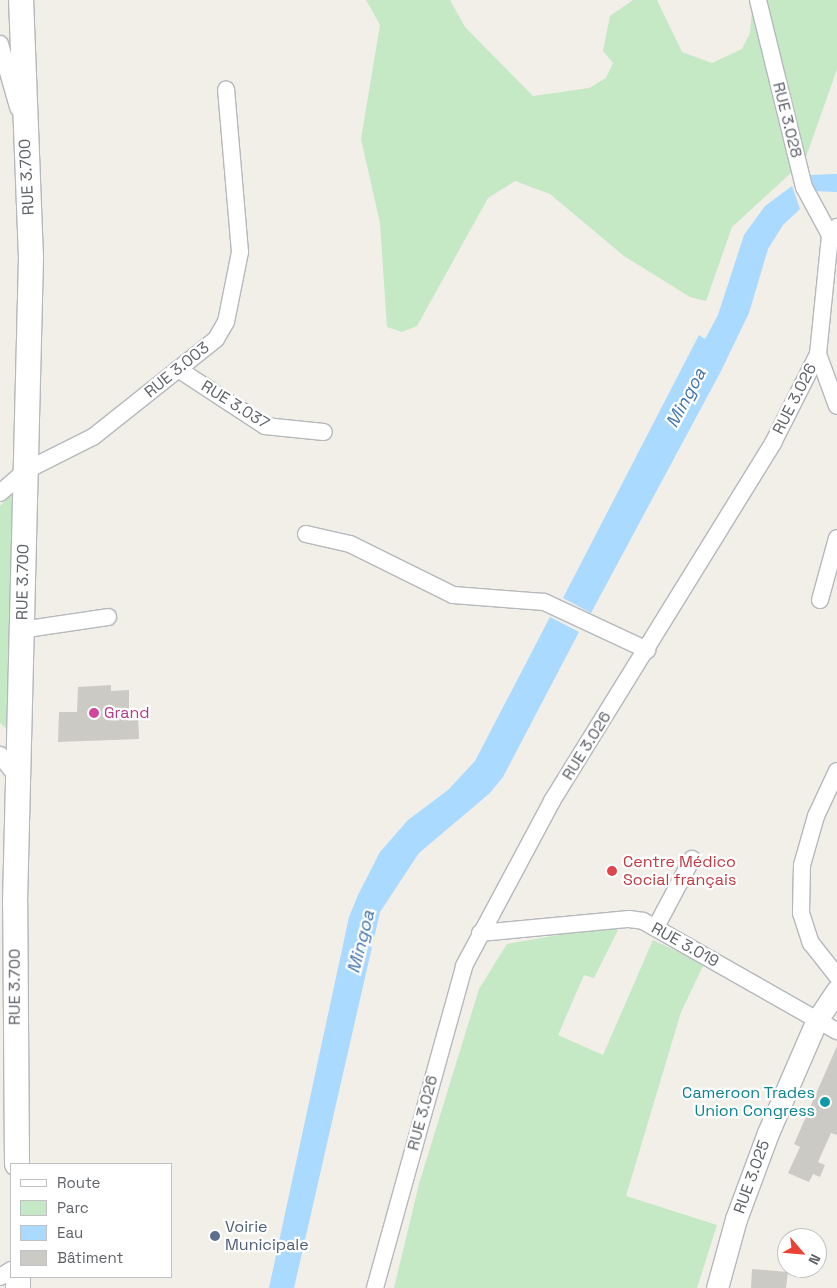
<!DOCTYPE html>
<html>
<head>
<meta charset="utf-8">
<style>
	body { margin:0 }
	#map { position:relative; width:837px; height:1288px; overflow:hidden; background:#f1efe8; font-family:"Space Grotesk",sans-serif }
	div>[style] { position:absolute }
	.green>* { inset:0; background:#c5e8c5 }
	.water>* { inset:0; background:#aadaff }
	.building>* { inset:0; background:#cccac5 }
	.roads { filter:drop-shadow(1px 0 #b5b8bc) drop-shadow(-1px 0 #b5b8bc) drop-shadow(0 1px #b5b8bc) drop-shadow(0 -1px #b5b8bc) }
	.minor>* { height:16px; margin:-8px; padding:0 8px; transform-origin:8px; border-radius:8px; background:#fff }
	.tertiary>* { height:21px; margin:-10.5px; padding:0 10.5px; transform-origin:10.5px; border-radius:10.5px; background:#fff }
	.secondary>* { height:24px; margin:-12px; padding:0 12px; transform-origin:12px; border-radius:12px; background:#fff }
	.dots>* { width:14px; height:14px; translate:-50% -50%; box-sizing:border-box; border:2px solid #fff; border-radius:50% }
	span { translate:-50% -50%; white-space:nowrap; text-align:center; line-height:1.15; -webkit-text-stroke:4.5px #fff; paint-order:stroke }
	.street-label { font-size:16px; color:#5f6368 }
	.hotel-label { font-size:16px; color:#b23c85 }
	.left { translate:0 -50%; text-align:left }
	.health-label { font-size:16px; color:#be3a42 }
	.culture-label { font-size:16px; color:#0d838f }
	.right { translate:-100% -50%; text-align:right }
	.service-label { font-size:16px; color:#4e5e75 }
	.water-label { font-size:18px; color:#4174aa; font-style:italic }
	.legend { position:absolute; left:10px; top:1163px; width:162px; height:115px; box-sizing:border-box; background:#fff; border:1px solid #bfc1c3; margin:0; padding:6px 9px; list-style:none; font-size:15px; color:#5f6368 }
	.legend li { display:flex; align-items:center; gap:10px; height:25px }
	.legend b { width:25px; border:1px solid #bfc1c3 }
	.north { position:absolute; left:777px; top:1228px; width:50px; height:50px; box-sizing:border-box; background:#fff; border:1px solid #bfc1c3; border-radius:50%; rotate:117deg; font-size:14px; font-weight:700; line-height:20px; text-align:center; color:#5f6368 }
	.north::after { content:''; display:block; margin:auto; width:18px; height:22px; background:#ea4335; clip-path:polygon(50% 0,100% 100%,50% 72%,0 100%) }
</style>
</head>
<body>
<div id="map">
	<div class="green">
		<i style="clip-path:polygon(366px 0,450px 0,465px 27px,533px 96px,589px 88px,606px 78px,613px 63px,603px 51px,610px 16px,633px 0,657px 0,682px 52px,712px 63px,742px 49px,750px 33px,753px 0,837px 0,837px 69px,805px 160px,732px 227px,706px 301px,690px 297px,624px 256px,550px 194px,515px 181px,488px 198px,417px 326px,402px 332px,387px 327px,380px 223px,361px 139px,380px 25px)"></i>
		<i style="clip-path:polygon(13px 493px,9px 731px,0 723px,0 506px)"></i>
		<i style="clip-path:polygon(615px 925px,618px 930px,594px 978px,584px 975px,558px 1035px,603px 1055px,653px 940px,704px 964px,681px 1012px,626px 1196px,717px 1225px,697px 1288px,394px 1288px,419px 1184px,479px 989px,507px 944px)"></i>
	</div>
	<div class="water">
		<i style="clip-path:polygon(837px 174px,837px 192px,813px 191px,810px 175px)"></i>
		<i style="clip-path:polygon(792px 186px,800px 209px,783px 225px,768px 249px,749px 313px,721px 371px,591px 613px,563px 598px,699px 335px,705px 339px,718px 315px,744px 235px,765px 206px)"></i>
		<i style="clip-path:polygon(550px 617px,579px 632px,503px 777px,490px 793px,419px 853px,380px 912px,294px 1288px,269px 1288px,349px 917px,358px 895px,380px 852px,408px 820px,448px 790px,475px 761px)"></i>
	</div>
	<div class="building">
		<i style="clip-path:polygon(111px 685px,111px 691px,129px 690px,129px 713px,138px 713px,139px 739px,58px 742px,59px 712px,77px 712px,78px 687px)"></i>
		<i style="clip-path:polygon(837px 1046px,837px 1135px,831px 1133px,818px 1162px,825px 1165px,820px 1177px,813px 1174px,809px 1182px,788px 1173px,800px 1147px,794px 1144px)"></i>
		<i style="clip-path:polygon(752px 1269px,788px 1272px,786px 1288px,751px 1288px)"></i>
	</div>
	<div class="roads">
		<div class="minor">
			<i style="left:758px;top:0;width:193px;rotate:76.2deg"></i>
			<i style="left:804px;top:187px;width:55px;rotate:61.6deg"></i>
			<i style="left:0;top:44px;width:66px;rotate:74.1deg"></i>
			<i style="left:818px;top:354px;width:55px;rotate:69.9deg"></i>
			<i style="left:178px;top:369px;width:104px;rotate:33.2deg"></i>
			<i style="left:265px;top:426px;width:59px;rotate:5.8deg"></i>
			<i style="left:0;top:493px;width:33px;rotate:-41deg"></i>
			<i style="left:25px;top:471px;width:76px;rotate:-26.6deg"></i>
			<i style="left:93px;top:437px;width:157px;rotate:-38.5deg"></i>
			<i style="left:216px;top:339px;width:20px;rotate:-60deg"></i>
			<i style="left:226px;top:322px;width:71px;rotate:-78.7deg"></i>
			<i style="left:240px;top:252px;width:163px;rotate:-94.9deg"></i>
			<i style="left:306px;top:534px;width:45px;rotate:12.8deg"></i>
			<i style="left:350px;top:544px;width:115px;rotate:26.3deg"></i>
			<i style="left:453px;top:595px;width:91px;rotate:4.4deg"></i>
			<i style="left:544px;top:602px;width:114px;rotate:25deg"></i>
			<i style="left:820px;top:600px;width:64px;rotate:-74.7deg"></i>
			<i style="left:21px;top:630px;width:88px;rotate:-8.5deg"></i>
			<i style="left:0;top:755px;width:31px;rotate:52deg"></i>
			<i style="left:837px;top:771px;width:50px;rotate:115deg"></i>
			<i style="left:816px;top:816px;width:51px;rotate:105.9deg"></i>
			<i style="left:802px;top:865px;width:48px;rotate:91.2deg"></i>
			<i style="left:801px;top:913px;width:32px;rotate:72deg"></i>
			<i style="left:811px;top:943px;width:42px;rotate:51.8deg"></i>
			<i style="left:656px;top:927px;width:77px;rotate:-62.1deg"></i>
			<i style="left:480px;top:933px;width:150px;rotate:-5.4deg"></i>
			<i style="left:629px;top:919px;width:14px;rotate:8deg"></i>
			<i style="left:643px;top:921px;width:223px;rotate:29.6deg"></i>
			<i style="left:0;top:1277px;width:13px;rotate:-32deg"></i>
			<i style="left:375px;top:1288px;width:334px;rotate:-74.5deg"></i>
			<i style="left:464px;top:966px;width:187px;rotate:-61.9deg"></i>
			<i style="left:552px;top:801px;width:421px;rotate:-58.3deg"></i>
			<i style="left:773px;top:443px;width:100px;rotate:-63.2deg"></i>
			<i style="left:818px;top:354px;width:120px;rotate:-84.2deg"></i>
			<i style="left:830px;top:235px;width:11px;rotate:-49deg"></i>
		</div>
		<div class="tertiary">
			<i style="left:717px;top:1288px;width:72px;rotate:-74.6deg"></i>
			<i style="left:736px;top:1219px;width:92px;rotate:-69.6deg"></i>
			<i style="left:768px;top:1133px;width:123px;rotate:-66.6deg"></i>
			<i style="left:817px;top:1020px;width:36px;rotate:-56deg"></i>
		</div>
		<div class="secondary">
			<i style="left:17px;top:1164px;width:261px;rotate:-90.4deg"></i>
			<i style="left:15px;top:903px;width:645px;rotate:-88.58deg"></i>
			<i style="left:31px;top:258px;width:258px;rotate:-92.2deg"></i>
			<i style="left:18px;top:1288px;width:11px;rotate:-90deg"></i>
		</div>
	</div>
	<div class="dots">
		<i style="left:94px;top:713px;background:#d1479c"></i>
		<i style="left:612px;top:871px;background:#e0444e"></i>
		<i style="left:825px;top:1102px;background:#0f9aa8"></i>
		<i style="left:215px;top:1236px;background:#5c6f8a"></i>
	</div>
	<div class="street-label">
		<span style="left:787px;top:120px;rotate:76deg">RUE 3.028</span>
		<span style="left:27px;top:177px;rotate:-93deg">RUE 3.700</span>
		<span style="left:177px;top:370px;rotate:-39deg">RUE 3.003</span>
		<span style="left:795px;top:399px;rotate:-63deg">RUE 3.026</span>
		<span style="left:235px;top:405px;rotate:32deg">RUE 3.037</span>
		<span style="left:23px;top:582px;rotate:-89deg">RUE 3.700</span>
		<span style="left:587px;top:746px;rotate:-58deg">RUE 3.026</span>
		<span style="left:685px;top:945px;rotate:29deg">RUE 3.019</span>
		<span style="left:15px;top:987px;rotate:-90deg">RUE 3.700</span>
		<span style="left:423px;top:1113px;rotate:-75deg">RUE 3.026</span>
		<span style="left:752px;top:1177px;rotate:-70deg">RUE 3.025</span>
	</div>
	<div class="hotel-label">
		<span class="left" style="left:104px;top:713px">Grand</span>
	</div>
	<div class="health-label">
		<span class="left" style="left:623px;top:871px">Centre Médico<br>Social français</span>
	</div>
	<div class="culture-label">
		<span class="right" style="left:815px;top:1102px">Cameroon Trades<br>Union Congress</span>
	</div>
	<div class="service-label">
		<span class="left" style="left:225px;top:1236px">Voirie<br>Municipale</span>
	</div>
	<div class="water-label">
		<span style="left:686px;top:398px;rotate:-62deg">Mingoa</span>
		<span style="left:361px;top:942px;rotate:-76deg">Mingoa</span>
	</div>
	<ul class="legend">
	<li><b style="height:6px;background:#fff"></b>Route</li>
	<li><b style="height:14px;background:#c5e8c5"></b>Parc</li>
	<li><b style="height:14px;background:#aadaff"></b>Eau</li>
	<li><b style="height:14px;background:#cccac5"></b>Bâtiment</li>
	</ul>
	<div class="north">N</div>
</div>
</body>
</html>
